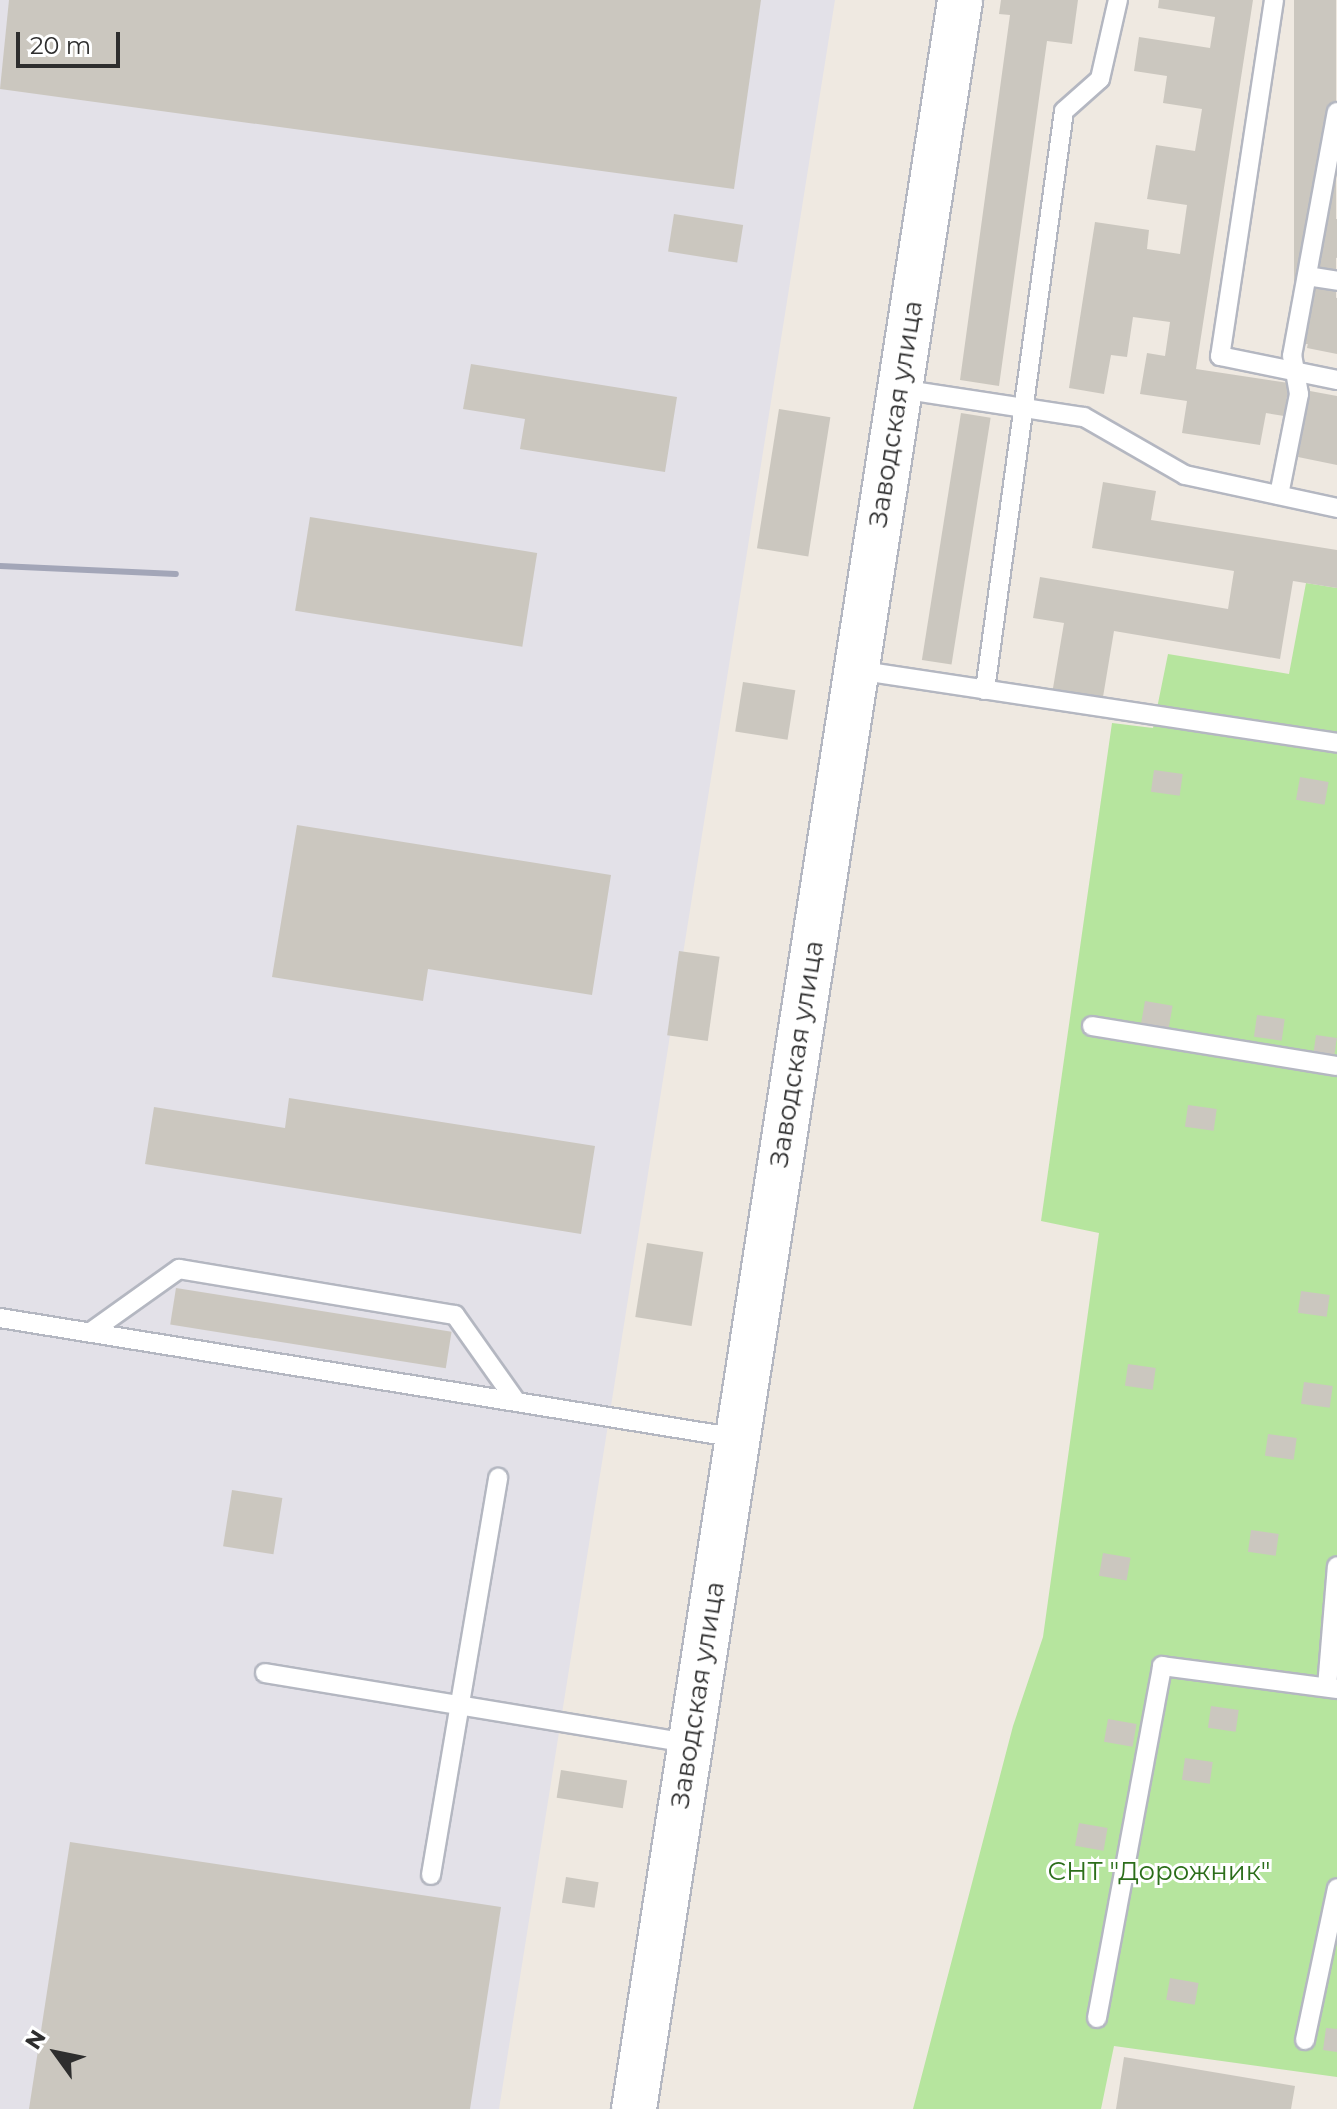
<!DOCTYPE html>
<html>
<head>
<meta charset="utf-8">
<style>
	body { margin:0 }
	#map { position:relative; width:1337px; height:2109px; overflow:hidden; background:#efe9e1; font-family:Montserrat,sans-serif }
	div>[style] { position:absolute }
	.industrial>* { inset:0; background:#e3e1e8 }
	.green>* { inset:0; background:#b6e59e }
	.building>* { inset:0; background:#cbc7bf; transform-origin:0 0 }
	.roads { filter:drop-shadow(2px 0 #b4b7c1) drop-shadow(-2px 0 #b4b7c1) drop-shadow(0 2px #b4b7c1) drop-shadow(0 -2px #b4b7c1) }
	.lane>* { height:18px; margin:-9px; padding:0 9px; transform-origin:9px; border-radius:9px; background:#fff }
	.secondary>* { height:44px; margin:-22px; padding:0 22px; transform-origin:22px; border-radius:22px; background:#fff }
	.rail>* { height:6px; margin:-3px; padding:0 3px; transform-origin:3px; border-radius:3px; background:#a3a6b8 }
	span { translate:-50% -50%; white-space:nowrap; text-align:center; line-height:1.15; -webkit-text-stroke:6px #fff; paint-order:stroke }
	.street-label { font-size:26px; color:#2e2e2e }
	.park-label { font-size:26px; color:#2c6e1b }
	.north { position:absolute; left:16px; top:2013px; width:80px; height:80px; -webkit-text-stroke:6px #fff; paint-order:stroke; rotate:303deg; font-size:22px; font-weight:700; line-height:32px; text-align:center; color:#2e2e2e }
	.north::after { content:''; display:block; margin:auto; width:28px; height:36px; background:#2e2e2e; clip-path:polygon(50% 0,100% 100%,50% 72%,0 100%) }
	.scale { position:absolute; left:16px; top:32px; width:104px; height:36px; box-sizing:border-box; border:4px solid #2e2e2e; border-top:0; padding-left:10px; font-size:24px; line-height:28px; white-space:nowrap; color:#2e2e2e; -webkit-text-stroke:6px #fff; paint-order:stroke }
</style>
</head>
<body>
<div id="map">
	<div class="industrial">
		<i style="clip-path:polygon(0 0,835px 0,499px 2109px,0 2109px)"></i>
	</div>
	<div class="green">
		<i style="clip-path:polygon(1306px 583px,1337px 588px,1337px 2077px,1114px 2046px,1101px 2109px,913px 2109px,1013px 1726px,1043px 1637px,1099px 1233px,1041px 1221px,1112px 723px,1153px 728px,1168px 654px,1289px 674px)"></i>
	</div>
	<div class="building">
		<i style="clip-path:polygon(9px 0,761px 0,734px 189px,0 89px)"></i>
		<i style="clip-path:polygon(1001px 0,1078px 0,1072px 44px,1047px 41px,999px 386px,960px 380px,1010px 15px,999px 14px)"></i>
		<i style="clip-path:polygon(1159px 0,1253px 0,1196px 369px,1289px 383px,1284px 416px,1266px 413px,1260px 445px,1182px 433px,1187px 401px,1140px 394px,1147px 353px,1165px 356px,1170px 322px,1133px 317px,1127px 357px,1111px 355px,1104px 394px,1069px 388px,1095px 222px,1149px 230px,1147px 249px,1180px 254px,1187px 205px,1147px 199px,1156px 145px,1195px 151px,1202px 109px,1163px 103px,1167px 76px,1134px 71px,1139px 37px,1210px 48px,1215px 17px,1158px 8px)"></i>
		<i style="left:1294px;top:0;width:42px;height:344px"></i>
		<i style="left:674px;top:214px;width:70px;height:38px;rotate:9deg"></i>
		<i style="clip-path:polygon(1336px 219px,1337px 219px,1337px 258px,1328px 256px)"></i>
		<i style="clip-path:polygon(1317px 294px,1337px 298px,1337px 354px,1307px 348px)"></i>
		<i style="clip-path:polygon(471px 364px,677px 397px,665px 472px,520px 449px,525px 419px,463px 409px)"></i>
		<i style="clip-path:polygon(1310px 391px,1337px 396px,1337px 465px,1298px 457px)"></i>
		<i style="left:779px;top:409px;width:52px;height:141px;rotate:9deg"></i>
		<i style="left:961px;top:413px;width:30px;height:250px;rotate:9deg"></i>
		<i style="clip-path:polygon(1103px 482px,1156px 491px,1151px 520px,1337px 550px,1337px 588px,1293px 581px,1280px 659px,1114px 631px,1102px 703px,1052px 694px,1064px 623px,1033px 618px,1040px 577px,1228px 609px,1234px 571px,1092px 548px)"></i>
		<i style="left:310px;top:517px;width:230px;height:95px;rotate:9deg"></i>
		<i style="left:743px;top:682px;width:53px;height:50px;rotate:9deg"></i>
		<i style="left:1154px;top:770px;width:29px;height:22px;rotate:8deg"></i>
		<i style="left:1300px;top:777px;width:29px;height:23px;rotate:10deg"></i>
		<i style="clip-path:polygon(297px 825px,611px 875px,592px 995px,428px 969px,423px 1001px,272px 977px)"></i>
		<i style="left:679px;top:951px;width:41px;height:85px;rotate:8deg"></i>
		<i style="left:1145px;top:1001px;width:28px;height:23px;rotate:10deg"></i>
		<i style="left:1257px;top:1015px;width:28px;height:22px;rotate:8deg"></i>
		<i style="left:1316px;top:1035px;width:21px;height:23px;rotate:8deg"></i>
		<i style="clip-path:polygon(289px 1098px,595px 1146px,581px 1234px,145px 1164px,154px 1107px,285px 1128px)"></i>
		<i style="left:1188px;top:1105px;width:29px;height:22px;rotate:8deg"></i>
		<i style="left:647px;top:1243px;width:57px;height:75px;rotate:9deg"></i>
		<i style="left:176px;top:1288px;width:279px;height:37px;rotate:9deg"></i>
		<i style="left:1301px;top:1291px;width:29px;height:22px;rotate:8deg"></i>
		<i style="left:1128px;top:1364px;width:28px;height:22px;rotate:8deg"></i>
		<i style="left:1304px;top:1382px;width:29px;height:22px;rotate:8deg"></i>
		<i style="left:1268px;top:1434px;width:29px;height:22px;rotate:8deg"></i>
		<i style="left:232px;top:1490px;width:51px;height:57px;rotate:9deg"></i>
		<i style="left:1251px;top:1530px;width:28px;height:22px;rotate:8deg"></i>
		<i style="left:1103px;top:1553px;width:28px;height:23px;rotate:10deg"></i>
		<i style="left:1211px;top:1706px;width:28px;height:22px;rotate:8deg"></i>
		<i style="left:1108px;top:1719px;width:29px;height:23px;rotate:10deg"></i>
		<i style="left:1185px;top:1758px;width:28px;height:22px;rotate:8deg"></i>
		<i style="left:561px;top:1770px;width:67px;height:28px;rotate:9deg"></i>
		<i style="left:1079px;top:1823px;width:29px;height:23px;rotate:10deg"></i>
		<i style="clip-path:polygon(70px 1842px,501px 1907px,470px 2109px,29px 2109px)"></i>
		<i style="left:566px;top:1877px;width:33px;height:26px;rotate:9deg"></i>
		<i style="left:1170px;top:1978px;width:29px;height:22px;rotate:10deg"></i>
		<i style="clip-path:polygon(1326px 2028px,1337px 2029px,1337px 2052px,1323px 2050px)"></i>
		<i style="clip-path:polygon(1124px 2057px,1295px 2086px,1291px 2109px,1116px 2109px)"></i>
	</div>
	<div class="roads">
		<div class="lane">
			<i style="left:1274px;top:0;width:360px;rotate:98.6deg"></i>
			<i style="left:1220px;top:356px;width:119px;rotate:11.6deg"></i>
			<i style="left:1307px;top:276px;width:30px;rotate:9deg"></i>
			<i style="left:900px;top:389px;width:186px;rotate:8.7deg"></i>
			<i style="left:1084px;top:417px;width:116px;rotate:29.9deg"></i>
			<i style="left:1185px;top:475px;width:156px;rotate:12.2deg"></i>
			<i style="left:1279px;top:495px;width:103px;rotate:-78.8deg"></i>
			<i style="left:1299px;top:394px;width:39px;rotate:-100deg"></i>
			<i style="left:1292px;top:356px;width:248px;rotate:-79.6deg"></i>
			<i style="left:856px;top:670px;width:487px;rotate:8.6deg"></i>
			<i style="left:985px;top:690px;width:584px;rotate:-82.23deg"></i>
			<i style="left:1064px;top:111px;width:48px;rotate:-41.6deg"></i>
			<i style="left:1100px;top:79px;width:81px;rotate:-77.2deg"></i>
			<i style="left:1092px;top:1026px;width:248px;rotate:9.3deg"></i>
			<i style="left:0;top:1318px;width:748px;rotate:9.24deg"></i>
			<i style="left:92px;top:1331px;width:107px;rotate:-35.5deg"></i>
			<i style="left:179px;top:1269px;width:280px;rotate:9.5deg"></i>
			<i style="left:455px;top:1315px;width:105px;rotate:54.7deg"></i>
			<i style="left:265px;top:1673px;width:431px;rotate:9.4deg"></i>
			<i style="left:1327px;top:1687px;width:121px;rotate:-85.3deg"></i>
			<i style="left:431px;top:1875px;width:403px;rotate:-80.4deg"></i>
			<i style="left:1097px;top:2018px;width:358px;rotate:-79.5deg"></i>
			<i style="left:1162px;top:1666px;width:177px;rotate:7.5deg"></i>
			<i style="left:1305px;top:2040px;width:155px;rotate:-78.1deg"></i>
		</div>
		<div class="secondary">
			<i style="left:634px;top:2109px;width:2134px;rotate:-81.21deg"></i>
		</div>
	</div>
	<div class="rail">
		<i style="left:0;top:566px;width:176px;rotate:2.6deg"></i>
	</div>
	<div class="street-label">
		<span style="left:896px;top:414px;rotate:-81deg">Заводская улица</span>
		<span style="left:797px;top:1054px;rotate:-81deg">Заводская улица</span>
		<span style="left:698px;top:1695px;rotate:-81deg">Заводская улица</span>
	</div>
	<div class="park-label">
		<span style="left:1159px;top:1872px">СНТ "Дорожник"</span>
	</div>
	<div class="north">N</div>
	<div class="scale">20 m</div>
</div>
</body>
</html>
